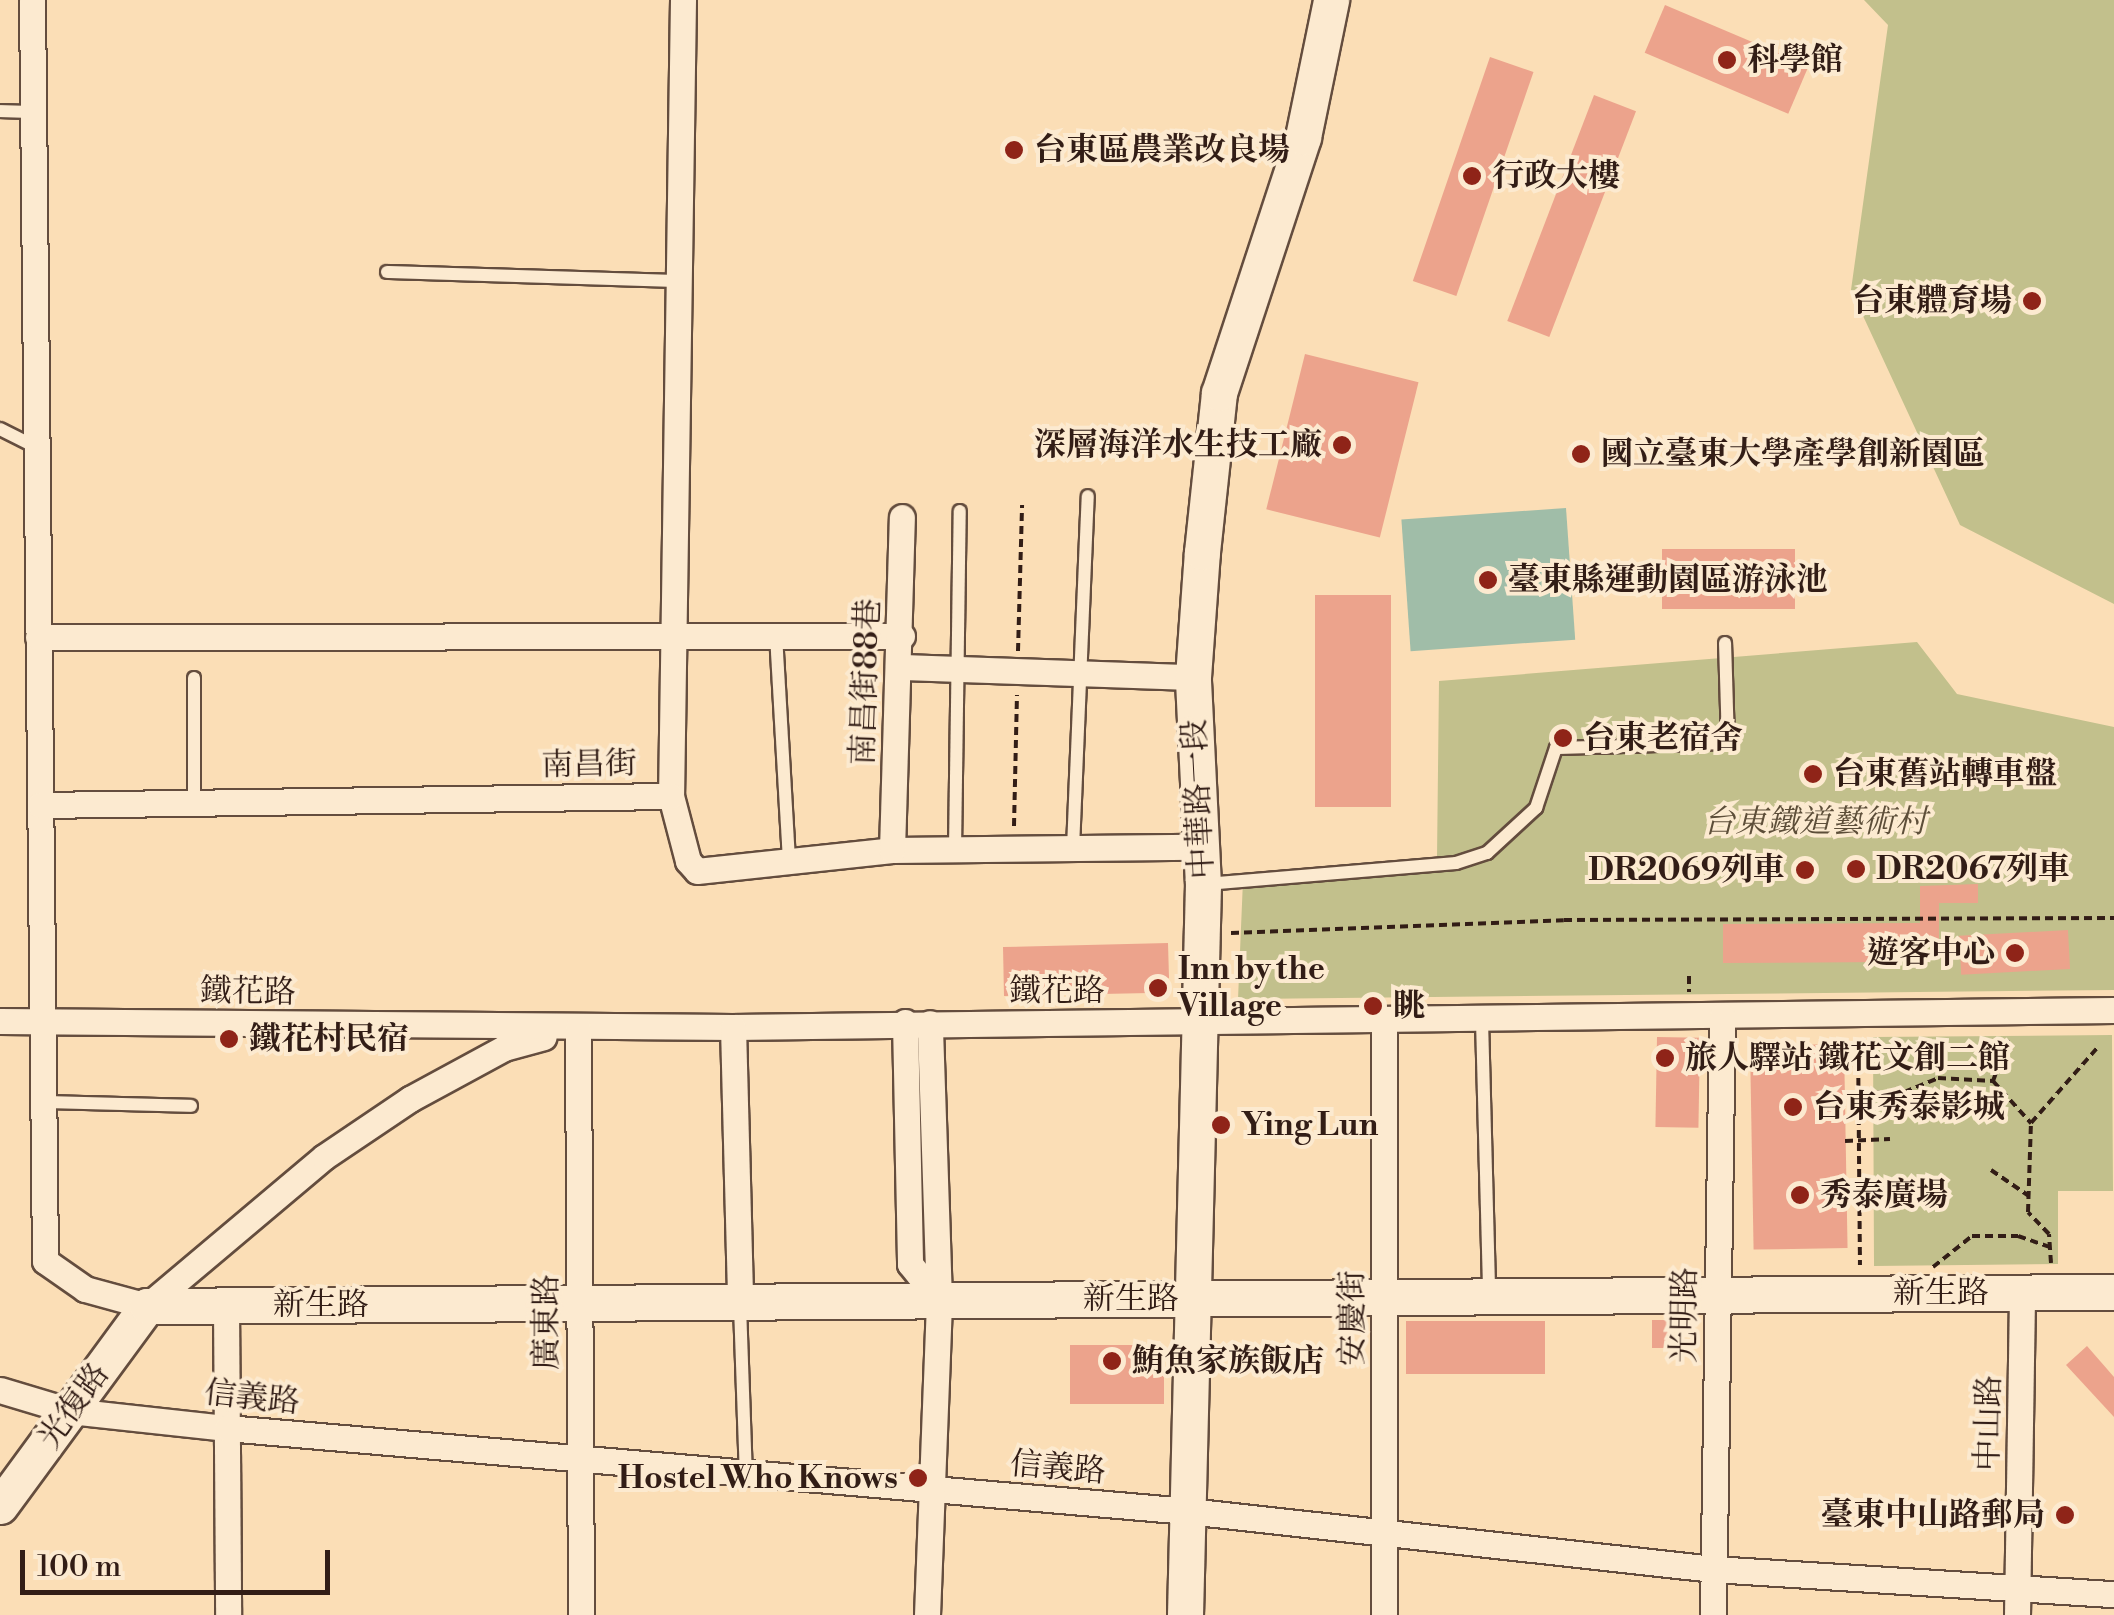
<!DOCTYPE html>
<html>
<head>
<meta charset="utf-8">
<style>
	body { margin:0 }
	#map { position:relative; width:2114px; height:1615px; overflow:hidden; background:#fbdeb6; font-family:"Libre Bodoni","Noto Serif TC",serif }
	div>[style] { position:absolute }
	.green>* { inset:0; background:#c2c08c }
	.water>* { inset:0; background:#a0bda8; transform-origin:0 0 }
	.building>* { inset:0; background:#eca38c; transform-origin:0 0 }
	.path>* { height:4px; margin-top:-2px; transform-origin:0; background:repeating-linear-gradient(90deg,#321d16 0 8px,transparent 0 13px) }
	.roads { filter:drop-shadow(2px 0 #644d3e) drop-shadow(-2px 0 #644d3e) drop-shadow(0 2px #644d3e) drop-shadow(0 -2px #644d3e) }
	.lane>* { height:12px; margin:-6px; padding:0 6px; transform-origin:6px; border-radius:6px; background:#fcead0 }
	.street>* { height:25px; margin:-12.5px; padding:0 12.5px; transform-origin:12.5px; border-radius:12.5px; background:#fcead0 }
	.secondary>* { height:35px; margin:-17.5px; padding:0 17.5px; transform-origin:17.5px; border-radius:17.5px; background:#fcead0 }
	.dots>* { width:28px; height:28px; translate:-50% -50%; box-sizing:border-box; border:5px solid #fcead0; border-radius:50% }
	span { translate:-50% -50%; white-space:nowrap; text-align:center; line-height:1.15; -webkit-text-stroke:8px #fcead0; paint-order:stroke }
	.poi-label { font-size:32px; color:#321d16; font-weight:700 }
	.left { translate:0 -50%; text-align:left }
	.right { translate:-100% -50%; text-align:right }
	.street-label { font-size:32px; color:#321d16 }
	.park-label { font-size:32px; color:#5d4e39; font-style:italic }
	.scale { position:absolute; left:20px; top:1550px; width:310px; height:45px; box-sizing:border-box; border:5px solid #321d16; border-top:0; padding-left:12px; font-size:30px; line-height:35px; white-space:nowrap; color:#321d16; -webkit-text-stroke:8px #fcead0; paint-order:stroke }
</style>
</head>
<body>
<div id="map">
	<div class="green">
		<i style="clip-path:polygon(1864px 0,2114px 0,2114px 604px,1960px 525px,1851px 290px,1888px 25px)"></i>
		<i style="clip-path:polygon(1917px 642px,1957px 694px,2114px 727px,2114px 990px,1238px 999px,1243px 880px,1437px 857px,1439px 681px)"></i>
		<i style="clip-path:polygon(2112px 1035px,2113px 1191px,2058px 1191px,2058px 1264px,1874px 1266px,1873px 1037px)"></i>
	</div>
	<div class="water">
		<i style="left:1566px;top:508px;width:132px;height:165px;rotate:86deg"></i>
	</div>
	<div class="building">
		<i style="left:1665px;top:5px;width:156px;height:52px;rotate:23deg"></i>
		<i style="left:1490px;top:57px;width:46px;height:237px;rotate:19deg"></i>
		<i style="left:1594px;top:95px;width:45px;height:242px;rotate:21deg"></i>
		<i style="left:1305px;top:354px;width:117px;height:160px;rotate:14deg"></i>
		<i style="left:1795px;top:549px;width:60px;height:133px;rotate:90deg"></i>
		<i style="left:1315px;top:595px;width:76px;height:212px"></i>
		<i style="clip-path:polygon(1978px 884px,1978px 903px,1939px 903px,1939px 940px,1886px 940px,1886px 962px,1723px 963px,1723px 924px,1920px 923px,1920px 886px)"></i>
		<i style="left:2068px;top:930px;width:39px;height:109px;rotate:87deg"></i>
		<i style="clip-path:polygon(1168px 943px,1169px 978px,1150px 993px,1004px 996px,1003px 947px)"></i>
		<i style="left:1657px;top:1037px;width:43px;height:90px;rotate:1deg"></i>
		<i style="left:1844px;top:1044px;width:204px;height:94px;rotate:89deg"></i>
		<i style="left:1652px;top:1320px;width:22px;height:28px"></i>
		<i style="left:1406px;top:1321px;width:139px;height:53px"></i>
		<i style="left:1070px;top:1345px;width:94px;height:59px"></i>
		<i style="clip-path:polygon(2087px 1346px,2114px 1377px,2114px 1417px,2066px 1365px)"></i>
	</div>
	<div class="path">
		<i style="left:1018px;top:651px;width:146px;rotate:-88.4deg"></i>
		<i style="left:1014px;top:826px;width:131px;rotate:-88.7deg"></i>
		<i style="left:1231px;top:933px;width:333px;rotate:-2.2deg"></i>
		<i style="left:1564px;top:920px;width:550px;rotate:-0.21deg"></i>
		<i style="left:1689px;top:976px;width:16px;rotate:90deg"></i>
		<i style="left:1858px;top:1039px;width:226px;rotate:89.5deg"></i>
		<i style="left:1993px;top:1081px;width:44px;rotate:-69.9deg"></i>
		<i style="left:1859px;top:1093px;width:45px;rotate:-1.3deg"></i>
		<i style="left:1904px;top:1092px;width:37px;rotate:-22deg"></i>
		<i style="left:1938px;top:1078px;width:55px;rotate:3.1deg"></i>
		<i style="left:1993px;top:1081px;width:57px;rotate:47.9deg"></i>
		<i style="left:1900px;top:1116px;width:24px;rotate:-81deg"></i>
		<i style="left:1845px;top:1141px;width:45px;rotate:-2.5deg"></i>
		<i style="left:1991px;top:1170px;width:46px;rotate:34.4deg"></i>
		<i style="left:2051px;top:1263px;width:29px;rotate:-94deg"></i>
		<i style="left:2049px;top:1234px;width:30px;rotate:-134deg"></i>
		<i style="left:2028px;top:1212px;width:89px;rotate:-88.1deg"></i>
		<i style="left:2031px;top:1123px;width:101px;rotate:-48.6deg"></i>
		<i style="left:1933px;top:1267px;width:50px;rotate:-38.5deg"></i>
		<i style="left:1972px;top:1236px;width:46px"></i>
		<i style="left:2018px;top:1236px;width:34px;rotate:19deg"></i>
	</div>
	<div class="roads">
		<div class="lane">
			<i style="left:0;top:111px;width:33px;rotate:2deg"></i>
			<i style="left:387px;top:272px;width:291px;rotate:1.8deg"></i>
			<i style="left:0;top:429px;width:40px;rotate:26.6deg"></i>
			<i style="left:776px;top:635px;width:227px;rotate:86.7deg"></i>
			<i style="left:194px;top:803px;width:125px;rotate:-90deg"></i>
			<i style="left:1073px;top:848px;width:352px;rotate:-87.6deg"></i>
			<i style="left:955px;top:849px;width:338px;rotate:-89.2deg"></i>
			<i style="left:1206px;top:884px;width:251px;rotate:-4.8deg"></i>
			<i style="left:1456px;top:863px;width:33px;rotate:-18deg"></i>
			<i style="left:1487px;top:853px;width:67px;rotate:-42.6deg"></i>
			<i style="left:1536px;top:808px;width:63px;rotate:-71.6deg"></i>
			<i style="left:1556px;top:748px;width:172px;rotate:-1.7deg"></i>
			<i style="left:1728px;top:743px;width:100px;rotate:-91.7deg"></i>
			<i style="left:1482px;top:1020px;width:272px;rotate:88.5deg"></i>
			<i style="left:43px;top:1102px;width:148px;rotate:1.5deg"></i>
			<i style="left:740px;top:1306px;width:168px;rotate:88deg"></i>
		</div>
		<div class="street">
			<i style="left:32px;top:0;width:1261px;rotate:89.41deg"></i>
			<i style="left:45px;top:1261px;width:49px;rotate:35deg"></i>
			<i style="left:85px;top:1289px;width:64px;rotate:15.3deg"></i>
			<i style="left:147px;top:1306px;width:231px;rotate:-40.1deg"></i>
			<i style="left:324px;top:1157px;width:104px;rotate:-34deg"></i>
			<i style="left:410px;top:1099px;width:107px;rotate:-28.5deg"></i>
			<i style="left:504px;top:1048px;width:41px;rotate:-15.4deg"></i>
			<i style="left:683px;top:0;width:796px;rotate:90.86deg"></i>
			<i style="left:671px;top:796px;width:67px;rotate:75.3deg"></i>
			<i style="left:688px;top:861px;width:13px;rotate:48deg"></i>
			<i style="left:697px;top:871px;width:196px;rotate:-6.1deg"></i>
			<i style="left:892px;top:850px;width:310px;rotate:-0.6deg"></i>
			<i style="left:38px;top:637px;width:864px;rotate:-0.07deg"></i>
			<i style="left:901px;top:667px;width:292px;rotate:2deg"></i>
			<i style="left:40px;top:805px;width:631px;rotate:-0.82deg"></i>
			<i style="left:892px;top:850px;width:333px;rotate:-88.3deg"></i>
			<i style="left:0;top:1021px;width:733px;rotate:0.47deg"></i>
			<i style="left:733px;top:1027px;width:1381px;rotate:-0.71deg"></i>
			<i style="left:1384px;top:1021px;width:594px;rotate:90deg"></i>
			<i style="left:905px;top:1022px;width:242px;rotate:88.8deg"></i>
			<i style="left:910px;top:1264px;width:46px;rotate:51.1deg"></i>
			<i style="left:733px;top:1027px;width:274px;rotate:88.5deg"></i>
			<i style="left:578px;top:1028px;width:587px;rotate:89.71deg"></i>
			<i style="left:226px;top:1305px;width:310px;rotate:89.6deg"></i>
			<i style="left:0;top:1390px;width:73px;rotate:16.7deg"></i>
			<i style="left:70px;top:1411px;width:158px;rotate:6.2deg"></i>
			<i style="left:227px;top:1428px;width:965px;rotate:4.94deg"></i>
			<i style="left:1188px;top:1511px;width:528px;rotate:6.3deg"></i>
			<i style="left:1713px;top:1569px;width:402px;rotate:3.6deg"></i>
			<i style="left:927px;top:1615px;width:315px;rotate:-87.8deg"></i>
			<i style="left:939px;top:1300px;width:277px;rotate:-91.9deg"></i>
			<i style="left:1713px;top:1615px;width:599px;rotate:-89.14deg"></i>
			<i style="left:2017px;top:1615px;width:323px;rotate:-89.1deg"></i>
		</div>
		<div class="secondary">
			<i style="left:0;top:1506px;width:248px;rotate:-53.7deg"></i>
			<i style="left:147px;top:1306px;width:1967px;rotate:-0.41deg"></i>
			<i style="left:1185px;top:1615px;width:730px;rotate:-88.59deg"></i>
			<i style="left:1203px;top:885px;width:208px;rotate:-92.8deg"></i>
			<i style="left:1193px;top:677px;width:125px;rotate:-85.9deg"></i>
			<i style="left:1202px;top:552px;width:160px;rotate:-83.9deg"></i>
			<i style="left:1219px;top:393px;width:269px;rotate:-71.8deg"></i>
			<i style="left:1303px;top:137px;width:140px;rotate:-78.4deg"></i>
		</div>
	</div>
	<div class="dots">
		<i style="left:1727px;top:60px;background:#8f2418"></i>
		<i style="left:1014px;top:150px;background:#8f2418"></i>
		<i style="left:1472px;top:176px;background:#8f2418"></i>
		<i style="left:2032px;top:301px;background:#8f2418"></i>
		<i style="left:1342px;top:445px;background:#8f2418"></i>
		<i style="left:1581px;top:454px;background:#8f2418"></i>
		<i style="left:1488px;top:580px;background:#8f2418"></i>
		<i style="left:1563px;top:738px;background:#8f2418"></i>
		<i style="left:1813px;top:774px;background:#8f2418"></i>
		<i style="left:1856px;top:869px;background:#8f2418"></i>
		<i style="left:1805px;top:870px;background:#8f2418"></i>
		<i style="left:2015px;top:953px;background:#8f2418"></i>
		<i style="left:1158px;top:988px;background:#8f2418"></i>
		<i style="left:1373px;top:1006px;background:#8f2418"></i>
		<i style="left:229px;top:1039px;background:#8f2418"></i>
		<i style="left:1665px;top:1058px;background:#8f2418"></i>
		<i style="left:1793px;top:1107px;background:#8f2418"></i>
		<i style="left:1221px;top:1125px;background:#8f2418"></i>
		<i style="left:1800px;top:1195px;background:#8f2418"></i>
		<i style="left:1112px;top:1361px;background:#8f2418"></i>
		<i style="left:918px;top:1478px;background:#8f2418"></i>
		<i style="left:2065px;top:1515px;background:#8f2418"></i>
	</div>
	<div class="poi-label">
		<span class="left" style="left:1747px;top:60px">科學館</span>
		<span class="left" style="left:1034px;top:150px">台東區農業改良場</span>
		<span class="left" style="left:1492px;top:176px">行政大樓</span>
		<span class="right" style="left:2012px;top:301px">台東體育場</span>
		<span class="right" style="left:1322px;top:445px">深層海洋水生技工廠</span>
		<span class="left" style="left:1601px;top:454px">國立臺東大學產學創新園區</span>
		<span class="left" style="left:1508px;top:580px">臺東縣運動園區游泳池</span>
		<span class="left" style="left:1583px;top:738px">台東老宿舍</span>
		<span class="left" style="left:1833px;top:774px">台東舊站轉車盤</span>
		<span class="left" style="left:1876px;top:869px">DR2067列車</span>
		<span class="right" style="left:1785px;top:870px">DR2069列車</span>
		<span class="right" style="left:1995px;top:953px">遊客中心</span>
		<span class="left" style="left:1178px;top:988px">Inn by the<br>Village</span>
		<span class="left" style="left:1393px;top:1006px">眺</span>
		<span class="left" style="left:249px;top:1039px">鐵花村民宿</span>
		<span class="left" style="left:1685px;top:1058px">旅人驛站 鐵花文創二館</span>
		<span class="left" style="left:1813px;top:1107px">台東秀泰影城</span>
		<span class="left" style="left:1241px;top:1125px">Ying Lun</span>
		<span class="left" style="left:1820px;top:1195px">秀泰廣場</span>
		<span class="left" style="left:1132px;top:1361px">鮪魚家族飯店</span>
		<span class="right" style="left:898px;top:1478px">Hostel Who Knows</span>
		<span class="right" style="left:2045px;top:1515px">臺東中山路郵局</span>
	</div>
	<div class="street-label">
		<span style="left:866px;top:682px;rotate:-88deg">南昌街88巷</span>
		<span style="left:589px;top:765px;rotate:-1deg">南昌街</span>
		<span style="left:1199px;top:799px;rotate:-93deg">中華路一段</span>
		<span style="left:1057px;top:991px">鐵花路</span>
		<span style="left:248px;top:992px;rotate:1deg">鐵花路</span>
		<span style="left:1941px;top:1293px">新生路</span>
		<span style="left:1131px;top:1299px">新生路</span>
		<span style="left:321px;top:1305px">新生路</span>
		<span style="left:1685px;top:1315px;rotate:-89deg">光明路</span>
		<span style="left:1353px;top:1318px;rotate:-90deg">安慶街</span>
		<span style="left:547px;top:1322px;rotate:-90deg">廣東路</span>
		<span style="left:252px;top:1398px;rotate:6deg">信義路</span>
		<span style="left:74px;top:1406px;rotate:-54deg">光復路</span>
		<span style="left:1989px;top:1423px;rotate:-89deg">中山路</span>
		<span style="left:1058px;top:1468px;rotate:5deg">信義路</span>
	</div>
	<div class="park-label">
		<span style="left:1815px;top:822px">台東鐵道藝術村</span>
	</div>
	<div class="scale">100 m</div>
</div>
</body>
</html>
